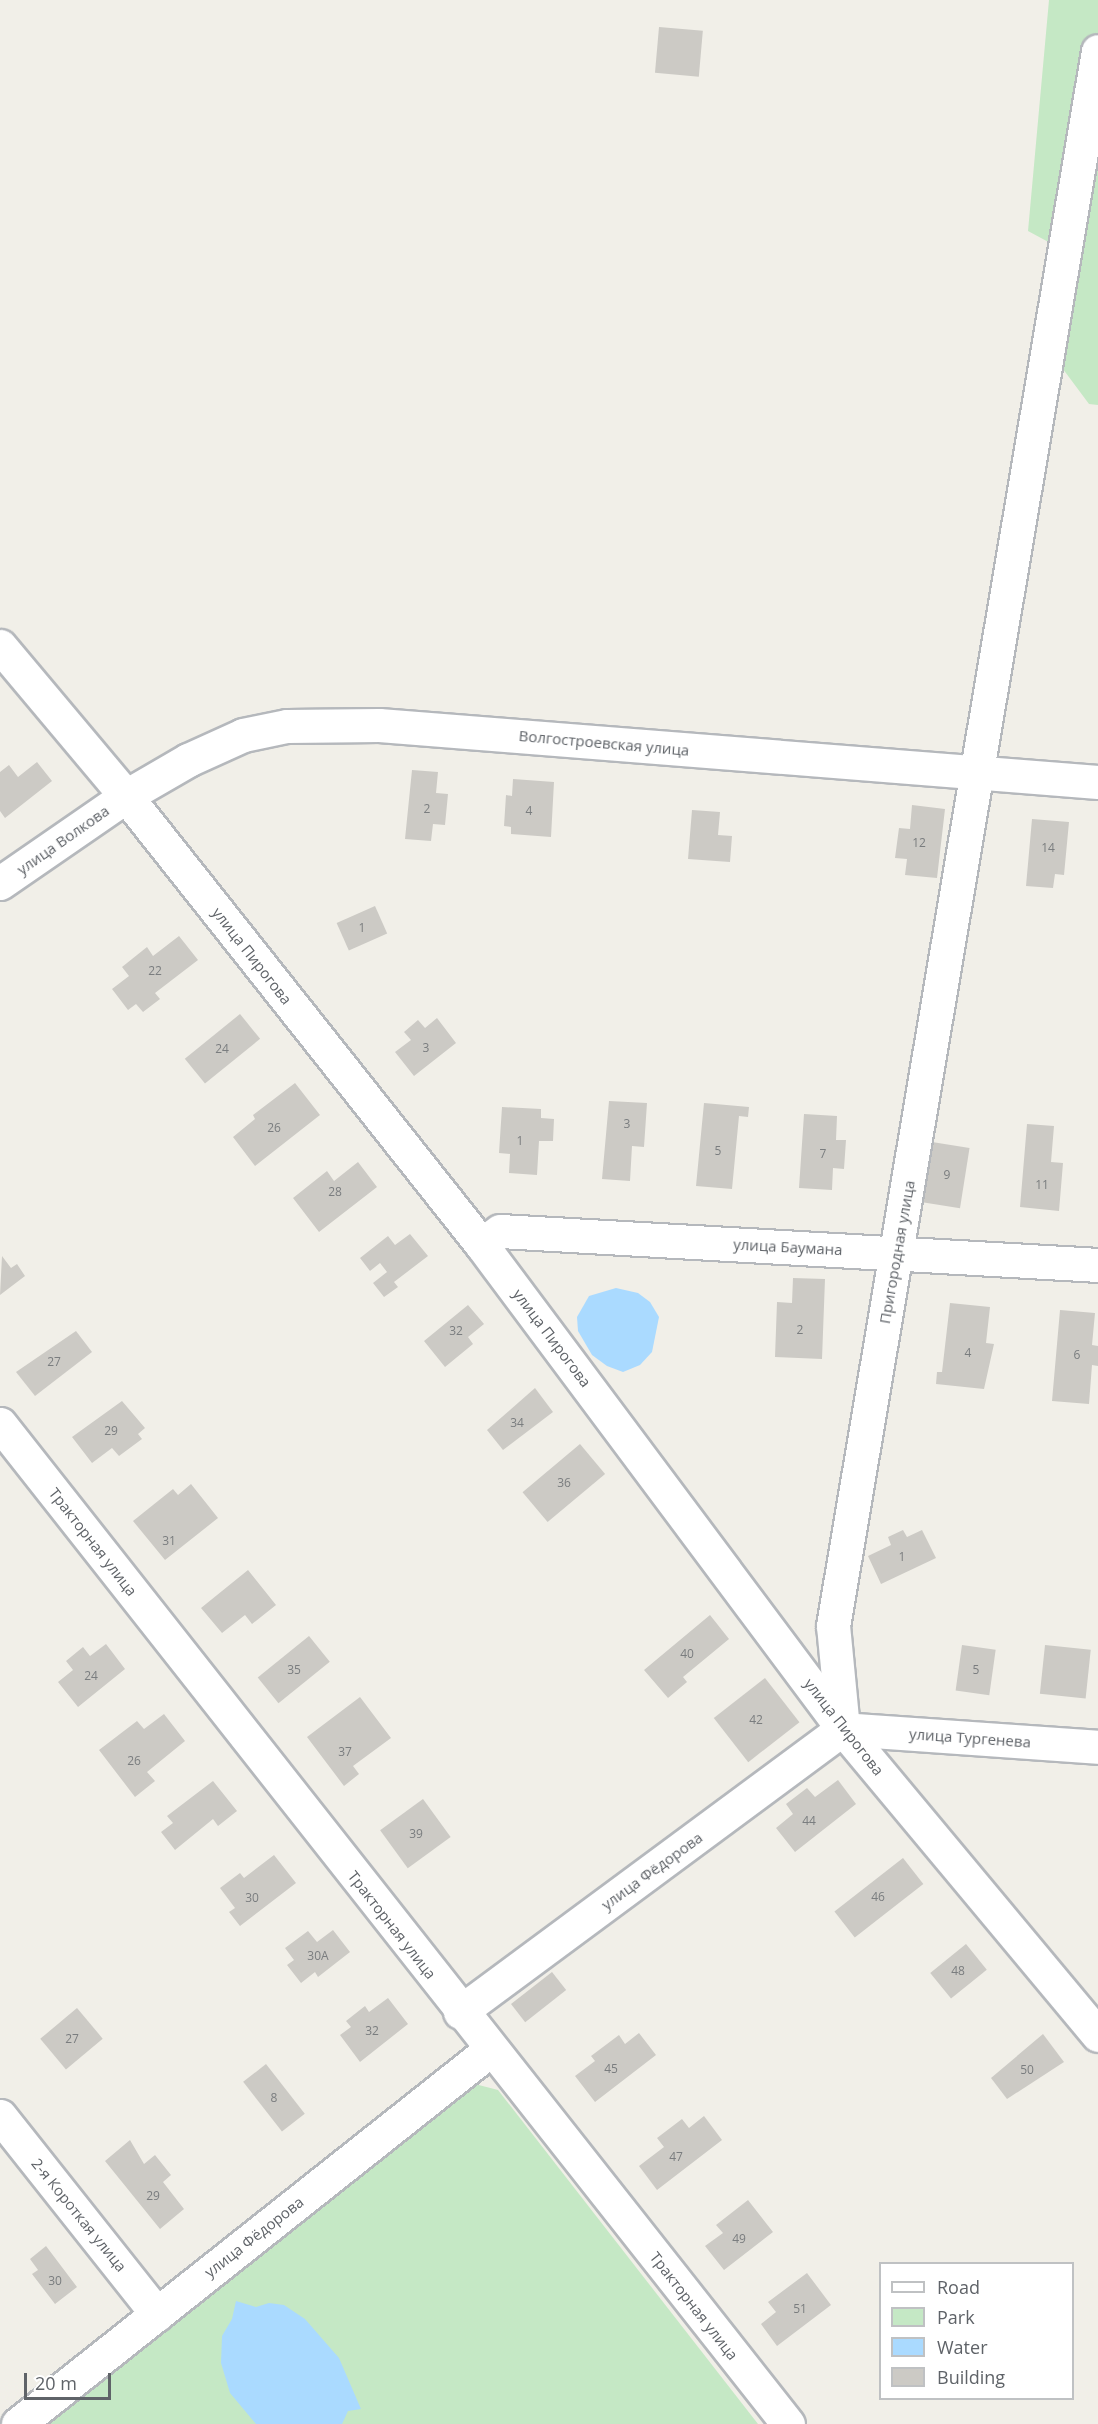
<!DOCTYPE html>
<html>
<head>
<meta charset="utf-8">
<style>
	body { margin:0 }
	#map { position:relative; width:1098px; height:2424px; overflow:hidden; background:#f1efe8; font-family:"Open Sans",sans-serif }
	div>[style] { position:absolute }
	.green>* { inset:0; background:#c5e8c5 }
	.water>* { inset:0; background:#aadaff }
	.building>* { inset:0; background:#cccac5; transform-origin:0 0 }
	.roads { filter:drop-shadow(2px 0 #b5b8bc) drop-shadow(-2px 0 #b5b8bc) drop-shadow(0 2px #b5b8bc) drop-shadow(0 -2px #b5b8bc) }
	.street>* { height:33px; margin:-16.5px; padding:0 16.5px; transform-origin:16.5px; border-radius:16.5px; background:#fff }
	span { translate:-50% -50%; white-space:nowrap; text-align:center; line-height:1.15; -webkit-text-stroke:5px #fff; paint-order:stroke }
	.number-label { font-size:12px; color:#7a7d7f }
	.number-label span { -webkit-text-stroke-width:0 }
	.street-label { font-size:15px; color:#5f6368 }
	.legend { position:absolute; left:879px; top:2262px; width:195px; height:138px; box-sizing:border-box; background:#fff; border:2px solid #bfc1c3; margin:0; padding:8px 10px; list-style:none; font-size:18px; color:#5f6368 }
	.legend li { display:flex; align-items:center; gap:12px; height:30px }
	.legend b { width:30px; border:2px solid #bfc1c3 }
	.scale { position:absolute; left:24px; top:2373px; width:87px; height:27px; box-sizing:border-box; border:3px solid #5f6368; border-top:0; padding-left:8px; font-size:18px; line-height:21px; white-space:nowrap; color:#5f6368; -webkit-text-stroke:4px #fff; paint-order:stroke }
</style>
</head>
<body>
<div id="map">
	<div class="green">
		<i style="clip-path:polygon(1049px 0,1098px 0,1098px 405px,1089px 404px,1057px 361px,1067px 252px,1028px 231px)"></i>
		<i style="clip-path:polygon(471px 2083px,498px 2090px,758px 2424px,46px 2424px)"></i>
	</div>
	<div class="water">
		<i style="clip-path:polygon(616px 1288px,638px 1293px,650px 1302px,659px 1317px,652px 1352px,640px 1365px,623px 1372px,607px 1366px,592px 1355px,578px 1331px,577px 1317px,589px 1296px)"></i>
		<i style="clip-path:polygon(236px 2301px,256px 2307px,269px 2303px,284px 2305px,305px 2319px,339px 2358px,361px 2409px,348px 2411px,342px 2424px,256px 2424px,230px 2393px,221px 2363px,222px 2336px,232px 2319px)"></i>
	</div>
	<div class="building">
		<i style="left:659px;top:27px;width:44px;height:46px;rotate:5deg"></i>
		<i style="clip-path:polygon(37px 762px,52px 781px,5px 818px,0 811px,0 772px,9px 765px,18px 777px)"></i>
		<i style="clip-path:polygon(412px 770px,438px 772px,436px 793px,448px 794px,445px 825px,433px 824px,431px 841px,405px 839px)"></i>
		<i style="clip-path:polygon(513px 779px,554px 782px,551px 837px,511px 834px,511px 827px,504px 826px,506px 795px,512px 796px)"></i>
		<i style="clip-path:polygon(912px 805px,945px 809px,937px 878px,905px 875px,907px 859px,895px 858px,899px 828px,910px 829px)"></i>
		<i style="clip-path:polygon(692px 810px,720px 812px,718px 835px,732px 836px,730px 862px,688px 859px)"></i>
		<i style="clip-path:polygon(1032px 819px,1069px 822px,1064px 875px,1055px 874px,1053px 888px,1026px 886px)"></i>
		<i style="left:375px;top:906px;width:30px;height:42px;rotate:66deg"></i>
		<i style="clip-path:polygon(179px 936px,198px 960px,155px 993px,160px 999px,143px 1012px,136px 1004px,128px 1010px,112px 989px,129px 976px,122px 967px,147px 947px,153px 956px)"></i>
		<i style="left:240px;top:1014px;width:32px;height:71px;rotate:51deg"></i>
		<i style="clip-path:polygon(437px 1018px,456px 1043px,414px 1076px,395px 1052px,411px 1040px,404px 1032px,418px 1020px,425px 1028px)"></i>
		<i style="clip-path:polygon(295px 1083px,320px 1115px,255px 1166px,233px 1137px,255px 1119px,253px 1115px)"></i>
		<i style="clip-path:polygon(609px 1101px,647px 1103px,644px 1147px,632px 1146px,630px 1181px,602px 1179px)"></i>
		<i style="clip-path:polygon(704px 1103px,749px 1107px,748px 1117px,739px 1116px,732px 1189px,696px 1186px)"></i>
		<i style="clip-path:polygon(502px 1107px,541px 1109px,541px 1118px,554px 1119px,553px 1141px,539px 1141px,537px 1175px,509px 1173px,510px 1154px,499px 1153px)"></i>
		<i style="clip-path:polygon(804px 1114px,837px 1116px,836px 1140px,846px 1140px,844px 1169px,833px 1168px,832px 1190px,799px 1188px)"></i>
		<i style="clip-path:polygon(1027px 1124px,1054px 1126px,1051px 1162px,1063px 1163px,1059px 1211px,1020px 1207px)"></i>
		<i style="left:932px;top:1142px;width:38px;height:61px;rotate:9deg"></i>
		<i style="clip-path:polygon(358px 1162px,377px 1187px,319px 1232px,293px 1198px,327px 1171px,334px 1181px)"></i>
		<i style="clip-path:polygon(410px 1234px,428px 1256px,394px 1282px,398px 1287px,384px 1297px,373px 1283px,387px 1272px,380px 1263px,370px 1271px,360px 1258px,388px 1236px,395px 1245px)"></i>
		<i style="clip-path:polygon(2px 1256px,11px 1268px,17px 1264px,25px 1276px,0 1295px)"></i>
		<i style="clip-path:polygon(793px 1278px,825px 1279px,822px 1359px,775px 1357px,777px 1302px,792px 1303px)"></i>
		<i style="clip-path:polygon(950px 1303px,990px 1307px,986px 1343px,994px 1344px,984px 1389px,936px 1384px,937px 1372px,942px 1372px)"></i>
		<i style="clip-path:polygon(468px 1305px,484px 1324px,468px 1337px,473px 1344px,445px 1367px,424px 1341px)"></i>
		<i style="clip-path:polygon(1060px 1310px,1095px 1313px,1092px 1345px,1098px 1346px,1098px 1366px,1092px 1365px,1089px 1404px,1052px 1401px)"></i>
		<i style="clip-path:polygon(76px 1331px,92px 1352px,35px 1396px,16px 1372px)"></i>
		<i style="clip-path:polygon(535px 1388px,553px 1412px,503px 1450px,487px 1430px)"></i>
		<i style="clip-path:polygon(122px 1401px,145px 1428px,138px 1434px,142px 1439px,119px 1456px,112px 1448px,92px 1463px,72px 1437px)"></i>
		<i style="left:580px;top:1444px;width:39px;height:75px;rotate:50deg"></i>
		<i style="clip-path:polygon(191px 1484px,218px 1518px,165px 1560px,133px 1521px,173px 1489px,178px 1495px)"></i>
		<i style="clip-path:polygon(903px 1530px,907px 1537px,922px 1530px,936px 1558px,881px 1584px,868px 1556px,891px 1545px,888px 1537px)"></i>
		<i style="clip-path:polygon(248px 1570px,276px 1605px,252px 1624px,245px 1615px,222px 1633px,201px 1608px)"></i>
		<i style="clip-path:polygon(710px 1615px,729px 1639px,683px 1677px,687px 1682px,668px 1698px,644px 1670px)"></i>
		<i style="left:309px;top:1636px;width:33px;height:66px;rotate:51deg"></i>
		<i style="clip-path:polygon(106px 1644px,125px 1669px,78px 1707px,58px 1682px,73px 1670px,66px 1661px,83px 1647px,90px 1656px)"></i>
		<i style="left:962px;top:1645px;width:34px;height:46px;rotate:8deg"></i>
		<i style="left:1045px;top:1645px;width:46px;height:49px;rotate:6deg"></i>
		<i style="left:765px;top:1678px;width:56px;height:65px;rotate:52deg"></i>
		<i style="clip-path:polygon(360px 1697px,391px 1738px,353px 1766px,359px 1774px,344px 1786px,307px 1737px)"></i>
		<i style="clip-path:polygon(164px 1714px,185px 1741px,147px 1772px,155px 1781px,135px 1797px,99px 1750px,137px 1721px,144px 1729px)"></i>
		<i style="clip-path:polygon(838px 1780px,856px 1804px,795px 1852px,776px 1828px,793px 1814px,786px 1804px,807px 1788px,815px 1797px)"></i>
		<i style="clip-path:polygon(213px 1781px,237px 1811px,218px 1826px,213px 1819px,175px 1850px,161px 1832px,173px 1823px,167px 1816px)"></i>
		<i style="left:423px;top:1799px;width:47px;height:53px;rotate:54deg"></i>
		<i style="clip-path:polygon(274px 1855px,296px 1883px,240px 1926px,229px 1912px,235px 1908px,220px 1888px,240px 1873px,244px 1878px)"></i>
		<i style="left:903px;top:1858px;width:33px;height:87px;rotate:52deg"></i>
		<i style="clip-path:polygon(333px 1930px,350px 1952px,318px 1977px,315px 1972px,301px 1983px,287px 1965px,294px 1960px,285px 1948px,308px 1931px,317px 1942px)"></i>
		<i style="left:966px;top:1944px;width:33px;height:46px;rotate:51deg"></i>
		<i style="left:552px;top:1972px;width:23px;height:52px;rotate:52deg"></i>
		<i style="clip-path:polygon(388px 1998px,408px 2024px,360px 2062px,340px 2035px,351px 2027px,346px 2021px,365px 2006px,369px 2012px)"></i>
		<i style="left:77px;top:2008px;width:40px;height:48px;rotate:50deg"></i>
		<i style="clip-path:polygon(639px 2033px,656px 2055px,595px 2102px,575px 2076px,595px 2061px,591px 2056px,619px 2035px,625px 2044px)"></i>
		<i style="clip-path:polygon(1043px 2034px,1064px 2062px,1007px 2099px,991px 2078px)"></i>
		<i style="left:266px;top:2064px;width:63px;height:29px;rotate:52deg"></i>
		<i style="clip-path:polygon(704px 2116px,722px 2140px,657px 2190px,639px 2166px,664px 2147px,657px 2138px,682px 2119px,689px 2128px)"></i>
		<i style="clip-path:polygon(130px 2140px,144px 2164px,155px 2155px,171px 2175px,163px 2182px,184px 2209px,160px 2229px,105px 2161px)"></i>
		<i style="clip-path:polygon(748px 2200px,773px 2232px,724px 2270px,705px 2246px,723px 2233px,716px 2225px)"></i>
		<i style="clip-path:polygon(46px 2246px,77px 2287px,55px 2304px,32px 2274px,38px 2270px,30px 2259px)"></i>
		<i style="clip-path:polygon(807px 2273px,831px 2305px,777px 2346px,761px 2324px,776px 2312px,768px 2302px)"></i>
	</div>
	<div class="roads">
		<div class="street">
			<i style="left:0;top:646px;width:196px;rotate:50deg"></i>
			<i style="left:126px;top:796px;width:572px;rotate:51.61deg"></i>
			<i style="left:481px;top:1244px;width:605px;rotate:53.26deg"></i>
			<i style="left:843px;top:1729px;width:398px;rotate:50.2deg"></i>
			<i style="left:0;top:883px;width:153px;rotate:-34.6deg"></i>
			<i style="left:126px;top:796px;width:72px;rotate:-30.1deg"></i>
			<i style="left:188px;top:760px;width:60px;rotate:-24.4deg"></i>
			<i style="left:243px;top:735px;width:45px;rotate:-11.6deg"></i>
			<i style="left:287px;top:726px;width:92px;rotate:-0.6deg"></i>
			<i style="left:379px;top:725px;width:721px;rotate:4.53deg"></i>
			<i style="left:481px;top:1244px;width:23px;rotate:-34deg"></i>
			<i style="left:500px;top:1231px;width:599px;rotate:3.25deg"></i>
			<i style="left:0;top:1424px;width:1273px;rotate:51.76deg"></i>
			<i style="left:843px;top:1729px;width:103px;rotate:-95.5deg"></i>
			<i style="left:833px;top:1626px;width:1597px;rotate:-80.45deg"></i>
			<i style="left:843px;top:1729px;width:256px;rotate:4deg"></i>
			<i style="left:460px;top:2012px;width:476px;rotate:-36.5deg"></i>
			<i style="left:0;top:2116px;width:253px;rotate:51.6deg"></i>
			<i style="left:18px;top:2424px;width:602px;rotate:-38.39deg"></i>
		</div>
	</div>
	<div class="number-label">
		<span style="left:427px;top:809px">2</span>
		<span style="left:529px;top:811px">4</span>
		<span style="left:919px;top:843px">12</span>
		<span style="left:1048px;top:848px">14</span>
		<span style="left:362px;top:928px">1</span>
		<span style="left:155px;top:971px">22</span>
		<span style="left:426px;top:1048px">3</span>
		<span style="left:222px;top:1049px">24</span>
		<span style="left:627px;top:1124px">3</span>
		<span style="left:274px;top:1128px">26</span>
		<span style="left:520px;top:1141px">1</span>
		<span style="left:718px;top:1151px">5</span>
		<span style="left:823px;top:1154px">7</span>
		<span style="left:947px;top:1175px">9</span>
		<span style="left:1042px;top:1185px">11</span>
		<span style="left:335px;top:1192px">28</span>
		<span style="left:800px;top:1330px">2</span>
		<span style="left:456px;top:1331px">32</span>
		<span style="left:968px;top:1353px">4</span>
		<span style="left:1077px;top:1355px">6</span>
		<span style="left:54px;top:1362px">27</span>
		<span style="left:517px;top:1423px">34</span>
		<span style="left:111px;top:1431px">29</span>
		<span style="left:564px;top:1483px">36</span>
		<span style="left:169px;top:1541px">31</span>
		<span style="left:902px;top:1557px">1</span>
		<span style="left:687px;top:1654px">40</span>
		<span style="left:294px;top:1670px">35</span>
		<span style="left:976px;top:1670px">5</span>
		<span style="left:91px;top:1676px">24</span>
		<span style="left:756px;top:1720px">42</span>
		<span style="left:345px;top:1752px">37</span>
		<span style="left:134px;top:1761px">26</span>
		<span style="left:809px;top:1821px">44</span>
		<span style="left:416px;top:1834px">39</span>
		<span style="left:878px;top:1897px">46</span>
		<span style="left:252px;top:1898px">30</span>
		<span style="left:318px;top:1956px">30А</span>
		<span style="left:958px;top:1971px">48</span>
		<span style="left:372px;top:2031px">32</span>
		<span style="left:72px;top:2039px">27</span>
		<span style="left:611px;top:2069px">45</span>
		<span style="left:1027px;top:2070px">50</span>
		<span style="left:274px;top:2098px">8</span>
		<span style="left:676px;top:2157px">47</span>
		<span style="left:153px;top:2196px">29</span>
		<span style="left:739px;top:2239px">49</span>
		<span style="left:55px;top:2281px">30</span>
		<span style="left:800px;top:2309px">51</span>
	</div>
	<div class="street-label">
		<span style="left:604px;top:743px;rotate:5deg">Волгостроевская улица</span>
		<span style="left:63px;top:840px;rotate:-35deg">улица Волкова</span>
		<span style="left:252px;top:956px;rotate:52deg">улица Пирогова</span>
		<span style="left:788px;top:1247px;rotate:3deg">улица Баумана</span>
		<span style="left:897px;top:1252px;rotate:-80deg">Пригородная улица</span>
		<span style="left:552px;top:1338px;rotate:53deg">улица Пирогова</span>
		<span style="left:93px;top:1542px;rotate:52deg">Тракторная улица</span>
		<span style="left:844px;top:1727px;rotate:52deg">улица Пирогова</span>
		<span style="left:970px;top:1738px;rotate:4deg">улица Тургенева</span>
		<span style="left:652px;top:1871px;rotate:-36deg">улица Фёдорова</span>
		<span style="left:392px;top:1925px;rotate:52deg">Тракторная улица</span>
		<span style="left:79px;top:2215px;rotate:51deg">2-я Короткая улица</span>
		<span style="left:254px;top:2237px;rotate:-38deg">улица Фёдорова</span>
		<span style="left:694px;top:2306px;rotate:52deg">Тракторная улица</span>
	</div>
	<ul class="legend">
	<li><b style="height:8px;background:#fff"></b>Road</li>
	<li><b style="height:16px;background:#c5e8c5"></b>Park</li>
	<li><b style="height:16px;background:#aadaff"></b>Water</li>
	<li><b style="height:16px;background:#cccac5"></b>Building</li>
	</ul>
	<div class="scale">20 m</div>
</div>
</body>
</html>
